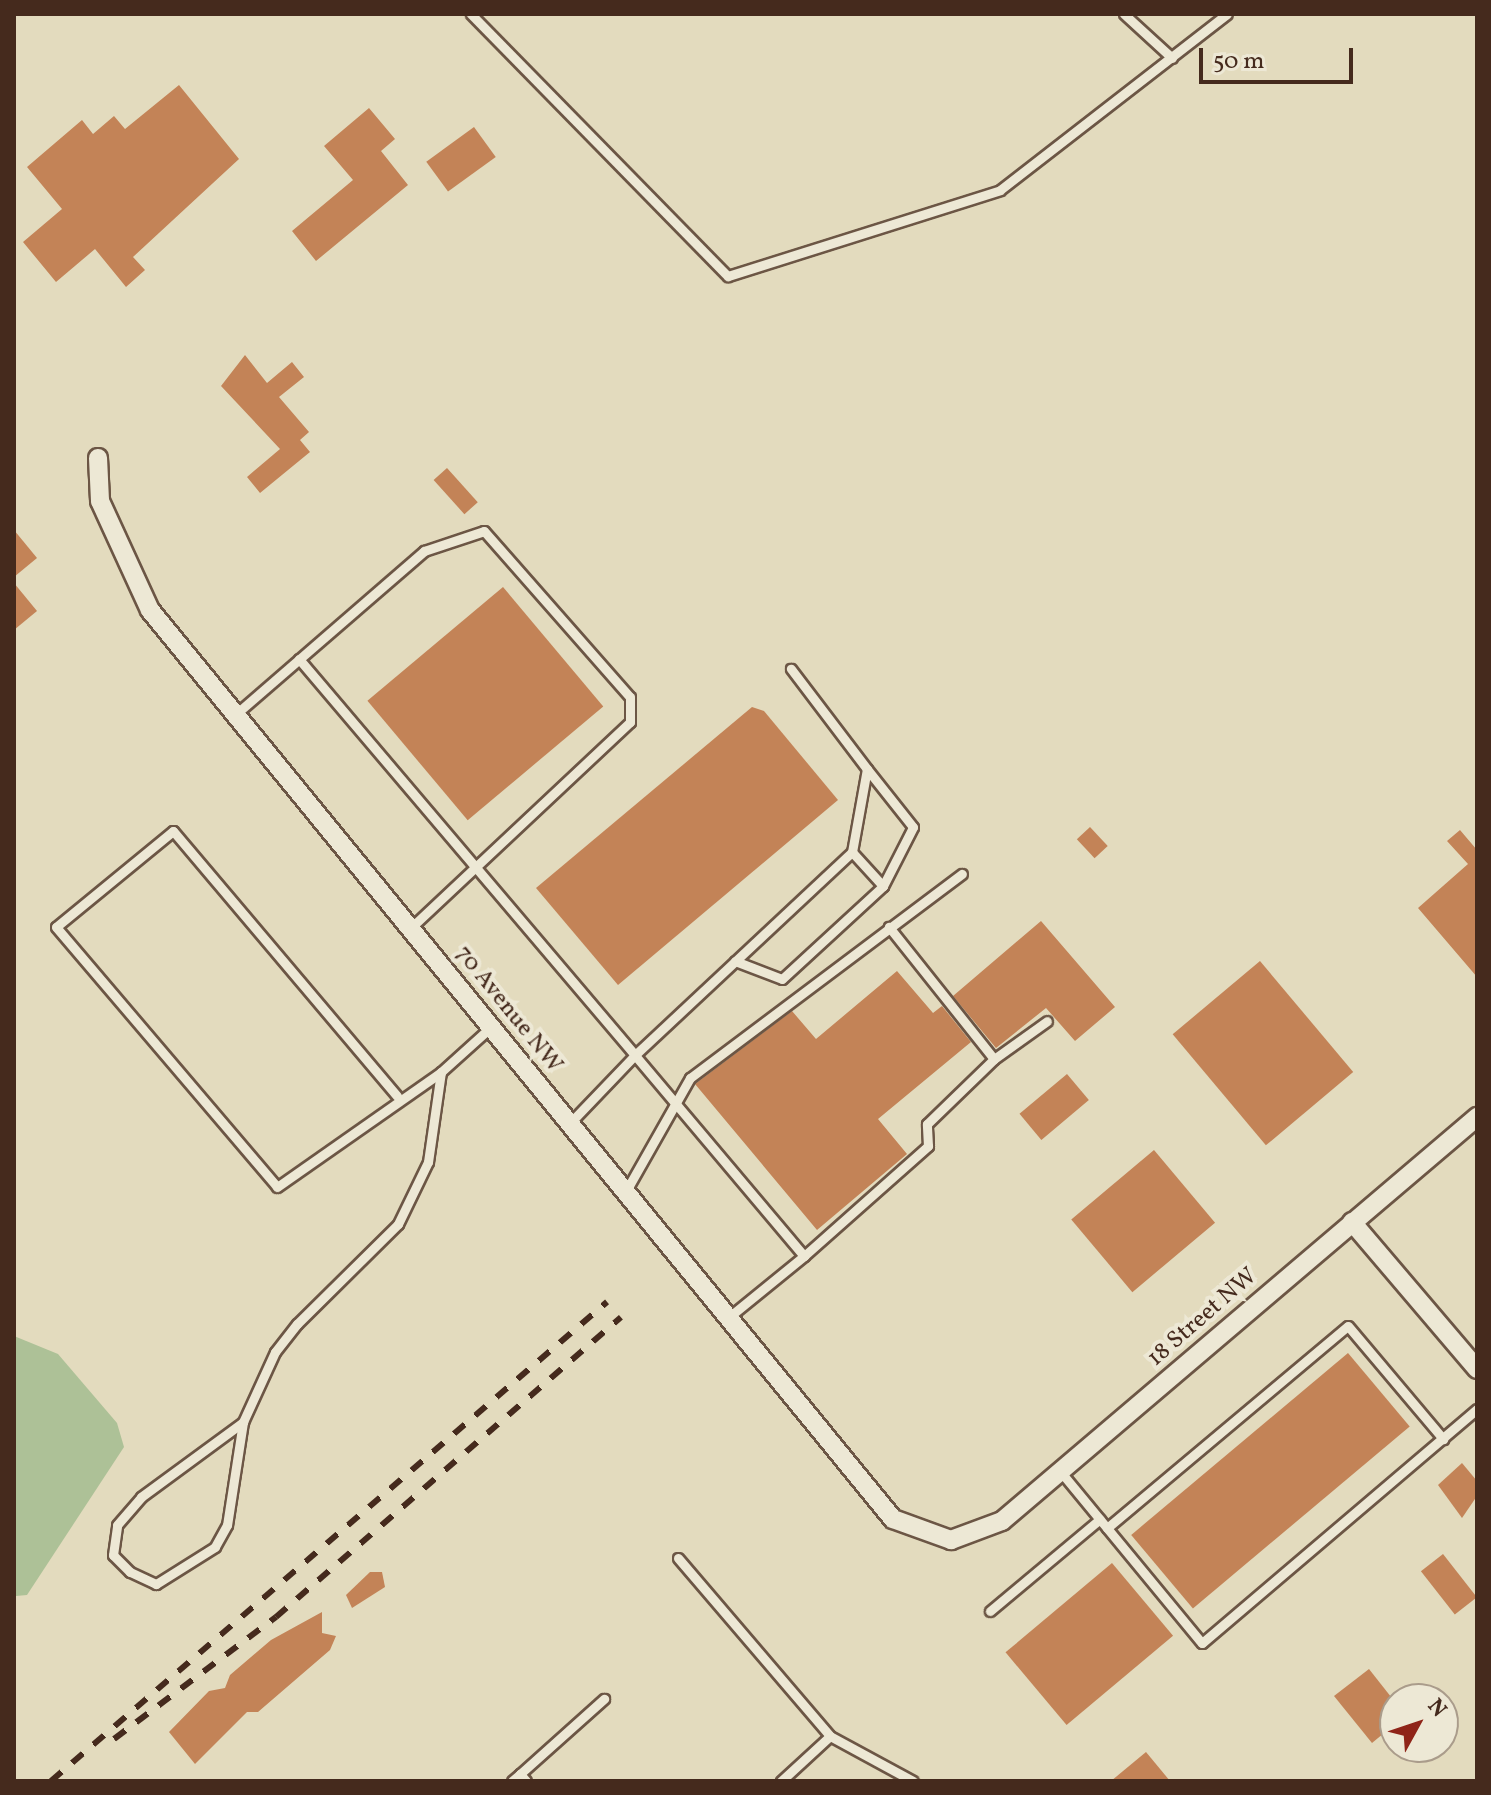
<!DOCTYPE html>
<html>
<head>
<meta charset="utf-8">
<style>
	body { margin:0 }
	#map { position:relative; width:1491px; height:1795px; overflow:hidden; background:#e3dbbe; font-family:Vollkorn,serif }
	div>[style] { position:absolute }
	.green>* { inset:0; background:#adc197 }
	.building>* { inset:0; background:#c38357; transform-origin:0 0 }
	.roads { filter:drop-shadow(2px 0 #6c5645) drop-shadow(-2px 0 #6c5645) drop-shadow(0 2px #6c5645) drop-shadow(0 -2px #6c5645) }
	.service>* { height:9px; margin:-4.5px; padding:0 4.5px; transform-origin:4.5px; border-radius:4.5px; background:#ede8d5 }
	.minor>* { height:18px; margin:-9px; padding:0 9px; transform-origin:9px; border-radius:9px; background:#ede8d5 }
	.rail>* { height:6px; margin-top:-3px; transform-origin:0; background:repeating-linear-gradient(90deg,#452a1d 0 14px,transparent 0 28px) }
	span { translate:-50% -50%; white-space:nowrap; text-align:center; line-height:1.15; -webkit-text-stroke:8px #ede8d5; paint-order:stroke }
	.street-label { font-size:24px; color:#452a1d }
	.frame { position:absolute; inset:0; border:16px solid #452a1d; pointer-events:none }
	.north { position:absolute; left:1379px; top:1683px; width:80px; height:80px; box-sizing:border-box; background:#ede8d5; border:2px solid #aa9c8b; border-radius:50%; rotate:50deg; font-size:22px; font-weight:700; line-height:32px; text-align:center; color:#452a1d }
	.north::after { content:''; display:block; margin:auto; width:28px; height:36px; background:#8f2418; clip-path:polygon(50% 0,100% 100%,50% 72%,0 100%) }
	.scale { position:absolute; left:1199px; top:48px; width:154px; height:36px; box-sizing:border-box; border:4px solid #452a1d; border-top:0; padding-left:10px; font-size:24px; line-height:28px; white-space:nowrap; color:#452a1d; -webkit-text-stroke:6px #ede8d5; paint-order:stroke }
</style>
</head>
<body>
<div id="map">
	<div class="green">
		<i style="clip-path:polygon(14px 1336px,58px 1354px,117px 1423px,124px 1447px,27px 1595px,16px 1596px)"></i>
	</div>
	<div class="building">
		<i style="clip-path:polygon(179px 85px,239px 159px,133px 257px,145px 270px,126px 287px,95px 249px,56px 282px,23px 242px,62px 209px,27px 167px,82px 120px,93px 134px,114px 116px,125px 129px)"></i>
		<i style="clip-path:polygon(369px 108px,395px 139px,381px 151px,408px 185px,316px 261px,292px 231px,353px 180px,324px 146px)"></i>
		<i style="left:474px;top:127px;width:37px;height:59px;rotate:54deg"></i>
		<i style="clip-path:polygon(245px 355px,267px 383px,292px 362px,304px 377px,279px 397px,309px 432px,300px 440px,310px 452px,260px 493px,247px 477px,280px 449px,221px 386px)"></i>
		<i style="left:447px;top:468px;width:46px;height:18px;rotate:48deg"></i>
		<i style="clip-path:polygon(14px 530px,37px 558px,14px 577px)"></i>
		<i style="clip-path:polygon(14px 583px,37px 611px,14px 630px)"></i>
		<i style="left:503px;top:587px;width:156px;height:177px;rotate:50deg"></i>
		<i style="clip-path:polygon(752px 707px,764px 711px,838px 800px,618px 985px,536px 888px)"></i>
		<i style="left:1090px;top:827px;width:26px;height:18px;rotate:47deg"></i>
		<i style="clip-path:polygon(1460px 830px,1477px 850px,1477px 977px,1418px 908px,1468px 864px,1447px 841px)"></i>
		<i style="clip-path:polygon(1041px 921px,1115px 1007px,1075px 1041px,1046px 1008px,996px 1048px,953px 996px)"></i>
		<i style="left:1260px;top:961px;width:145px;height:114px;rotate:50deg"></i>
		<i style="clip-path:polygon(897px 971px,933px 1013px,942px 1006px,971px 1042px,878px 1119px,907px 1154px,817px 1230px,695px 1084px,792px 1011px,816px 1039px)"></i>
		<i style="left:1067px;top:1074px;width:34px;height:62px;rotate:50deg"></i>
		<i style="left:1154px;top:1150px;width:95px;height:108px;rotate:50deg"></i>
		<i style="left:1348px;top:1353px;width:96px;height:283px;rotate:50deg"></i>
		<i style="clip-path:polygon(1462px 1463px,1477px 1481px,1477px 1496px,1462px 1518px,1438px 1485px)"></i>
		<i style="left:1443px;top:1554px;width:55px;height:28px;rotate:52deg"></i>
		<i style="left:1112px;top:1563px;width:95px;height:139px;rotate:50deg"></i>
		<i style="clip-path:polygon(370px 1572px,382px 1572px,385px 1587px,352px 1608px,346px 1595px)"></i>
		<i style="clip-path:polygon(322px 1612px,322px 1633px,336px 1636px,330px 1650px,258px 1712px,247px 1712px,195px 1764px,169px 1732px,209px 1691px,225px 1688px,230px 1675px,271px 1640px)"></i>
		<i style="clip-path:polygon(1369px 1669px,1395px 1702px,1395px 1724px,1372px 1743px,1334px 1696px)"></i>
		<i style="clip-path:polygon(1146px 1752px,1170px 1781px,1111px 1781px)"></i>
	</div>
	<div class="roads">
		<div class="service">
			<i style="left:471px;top:14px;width:367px;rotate:45.6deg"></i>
			<i style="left:728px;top:276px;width:285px;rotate:-17.5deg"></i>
			<i style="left:1000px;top:190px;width:287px;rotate:-37.8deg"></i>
			<i style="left:1124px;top:14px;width:65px;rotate:42.5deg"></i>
			<i style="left:299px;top:659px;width:519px;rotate:49.69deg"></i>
			<i style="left:635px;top:1055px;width:94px;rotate:133.7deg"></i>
			<i style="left:236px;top:714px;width:249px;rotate:-40.9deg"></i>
			<i style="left:424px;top:551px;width:63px;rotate:-18.4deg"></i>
			<i style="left:484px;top:531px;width:221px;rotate:48.7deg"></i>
			<i style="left:630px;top:697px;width:25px;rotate:90deg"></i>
			<i style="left:630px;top:722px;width:301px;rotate:136.8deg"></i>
			<i style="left:852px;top:852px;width:46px;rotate:47.6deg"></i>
			<i style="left:883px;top:886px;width:66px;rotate:-63deg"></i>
			<i style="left:913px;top:827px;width:74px;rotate:-128.4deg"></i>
			<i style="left:735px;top:961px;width:50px;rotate:21deg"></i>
			<i style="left:782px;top:979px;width:137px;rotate:-42.6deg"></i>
			<i style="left:994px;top:1059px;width:65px;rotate:-35.6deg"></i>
			<i style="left:397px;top:1096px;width:347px;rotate:-130.2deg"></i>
			<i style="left:173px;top:831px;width:151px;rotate:140.6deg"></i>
			<i style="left:56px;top:927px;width:341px;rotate:49.6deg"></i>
			<i style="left:277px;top:1187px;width:200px;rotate:-35deg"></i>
			<i style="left:626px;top:1191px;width:130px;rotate:-60.5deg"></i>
			<i style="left:690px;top:1078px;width:340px;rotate:-36.9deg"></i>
			<i style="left:804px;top:1256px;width:166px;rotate:-41.6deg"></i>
			<i style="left:928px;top:1146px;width:22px;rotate:-93deg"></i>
			<i style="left:927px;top:1124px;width:93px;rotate:-44.1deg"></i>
			<i style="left:994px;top:1059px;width:169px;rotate:-128.5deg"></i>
			<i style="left:729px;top:1317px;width:97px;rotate:-39.1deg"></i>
			<i style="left:804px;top:1256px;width:263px;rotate:-130.1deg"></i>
			<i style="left:635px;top:1055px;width:297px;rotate:-43.1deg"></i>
			<i style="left:852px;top:852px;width:84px;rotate:-79.8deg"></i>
			<i style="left:867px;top:769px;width:126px;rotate:-127.2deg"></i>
			<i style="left:243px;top:1422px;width:104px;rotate:98.8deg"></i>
			<i style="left:227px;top:1525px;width:25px;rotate:119deg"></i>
			<i style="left:215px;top:1547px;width:70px;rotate:147.9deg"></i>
			<i style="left:156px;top:1584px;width:29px;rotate:-155deg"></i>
			<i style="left:130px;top:1572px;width:24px;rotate:-135deg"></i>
			<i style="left:113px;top:1555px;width:30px;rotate:-82deg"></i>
			<i style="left:117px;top:1525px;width:37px;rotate:-49deg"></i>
			<i style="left:141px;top:1497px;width:127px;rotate:-36.3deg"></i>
			<i style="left:243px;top:1422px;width:77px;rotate:-65.4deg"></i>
			<i style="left:275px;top:1352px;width:36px;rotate:-52deg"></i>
			<i style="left:297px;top:1324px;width:142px;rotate:-44.7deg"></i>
			<i style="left:398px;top:1224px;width:69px;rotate:-64.2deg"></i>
			<i style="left:428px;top:1162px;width:91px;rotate:-81.8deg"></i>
			<i style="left:441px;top:1072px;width:67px;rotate:-42deg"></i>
			<i style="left:1060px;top:1471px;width:223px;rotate:50.5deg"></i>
			<i style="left:1202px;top:1643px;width:361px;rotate:-40.4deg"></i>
			<i style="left:1107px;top:1528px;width:314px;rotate:-40deg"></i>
			<i style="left:1348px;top:1326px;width:148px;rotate:49.9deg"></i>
			<i style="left:678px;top:1558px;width:234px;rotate:49.5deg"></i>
			<i style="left:830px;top:1736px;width:67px;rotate:137.4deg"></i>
			<i style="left:990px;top:1611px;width:143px;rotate:-39.9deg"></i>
			<i style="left:830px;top:1736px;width:94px;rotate:28.5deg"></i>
			<i style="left:520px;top:1774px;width:113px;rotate:-41.8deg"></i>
			<i style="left:512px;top:1781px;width:11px;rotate:-41deg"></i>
			<i style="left:520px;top:1774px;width:9px;rotate:49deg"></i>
		</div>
		<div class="minor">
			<i style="left:98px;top:458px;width:43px;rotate:87.3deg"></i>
			<i style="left:100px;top:501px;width:120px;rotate:65.4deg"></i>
			<i style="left:150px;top:610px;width:1174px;rotate:50.74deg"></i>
			<i style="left:893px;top:1519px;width:62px;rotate:19.9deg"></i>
			<i style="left:951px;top:1540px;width:54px;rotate:-20.4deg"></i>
			<i style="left:1002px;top:1521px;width:624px;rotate:-40.38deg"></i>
			<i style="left:1352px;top:1222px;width:193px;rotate:49.6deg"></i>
		</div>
	</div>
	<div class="rail">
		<i style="left:114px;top:1739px;width:203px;rotate:-37deg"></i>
		<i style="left:276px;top:1617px;width:457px;rotate:-41deg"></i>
		<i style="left:51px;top:1781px;width:734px;rotate:-40.75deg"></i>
	</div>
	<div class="street-label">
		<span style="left:508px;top:1010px;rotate:51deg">70 Avenue NW</span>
		<span style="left:1203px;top:1318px;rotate:-41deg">18 Street NW</span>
	</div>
	<div class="frame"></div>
	<div class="north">N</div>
	<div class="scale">50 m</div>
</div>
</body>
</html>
